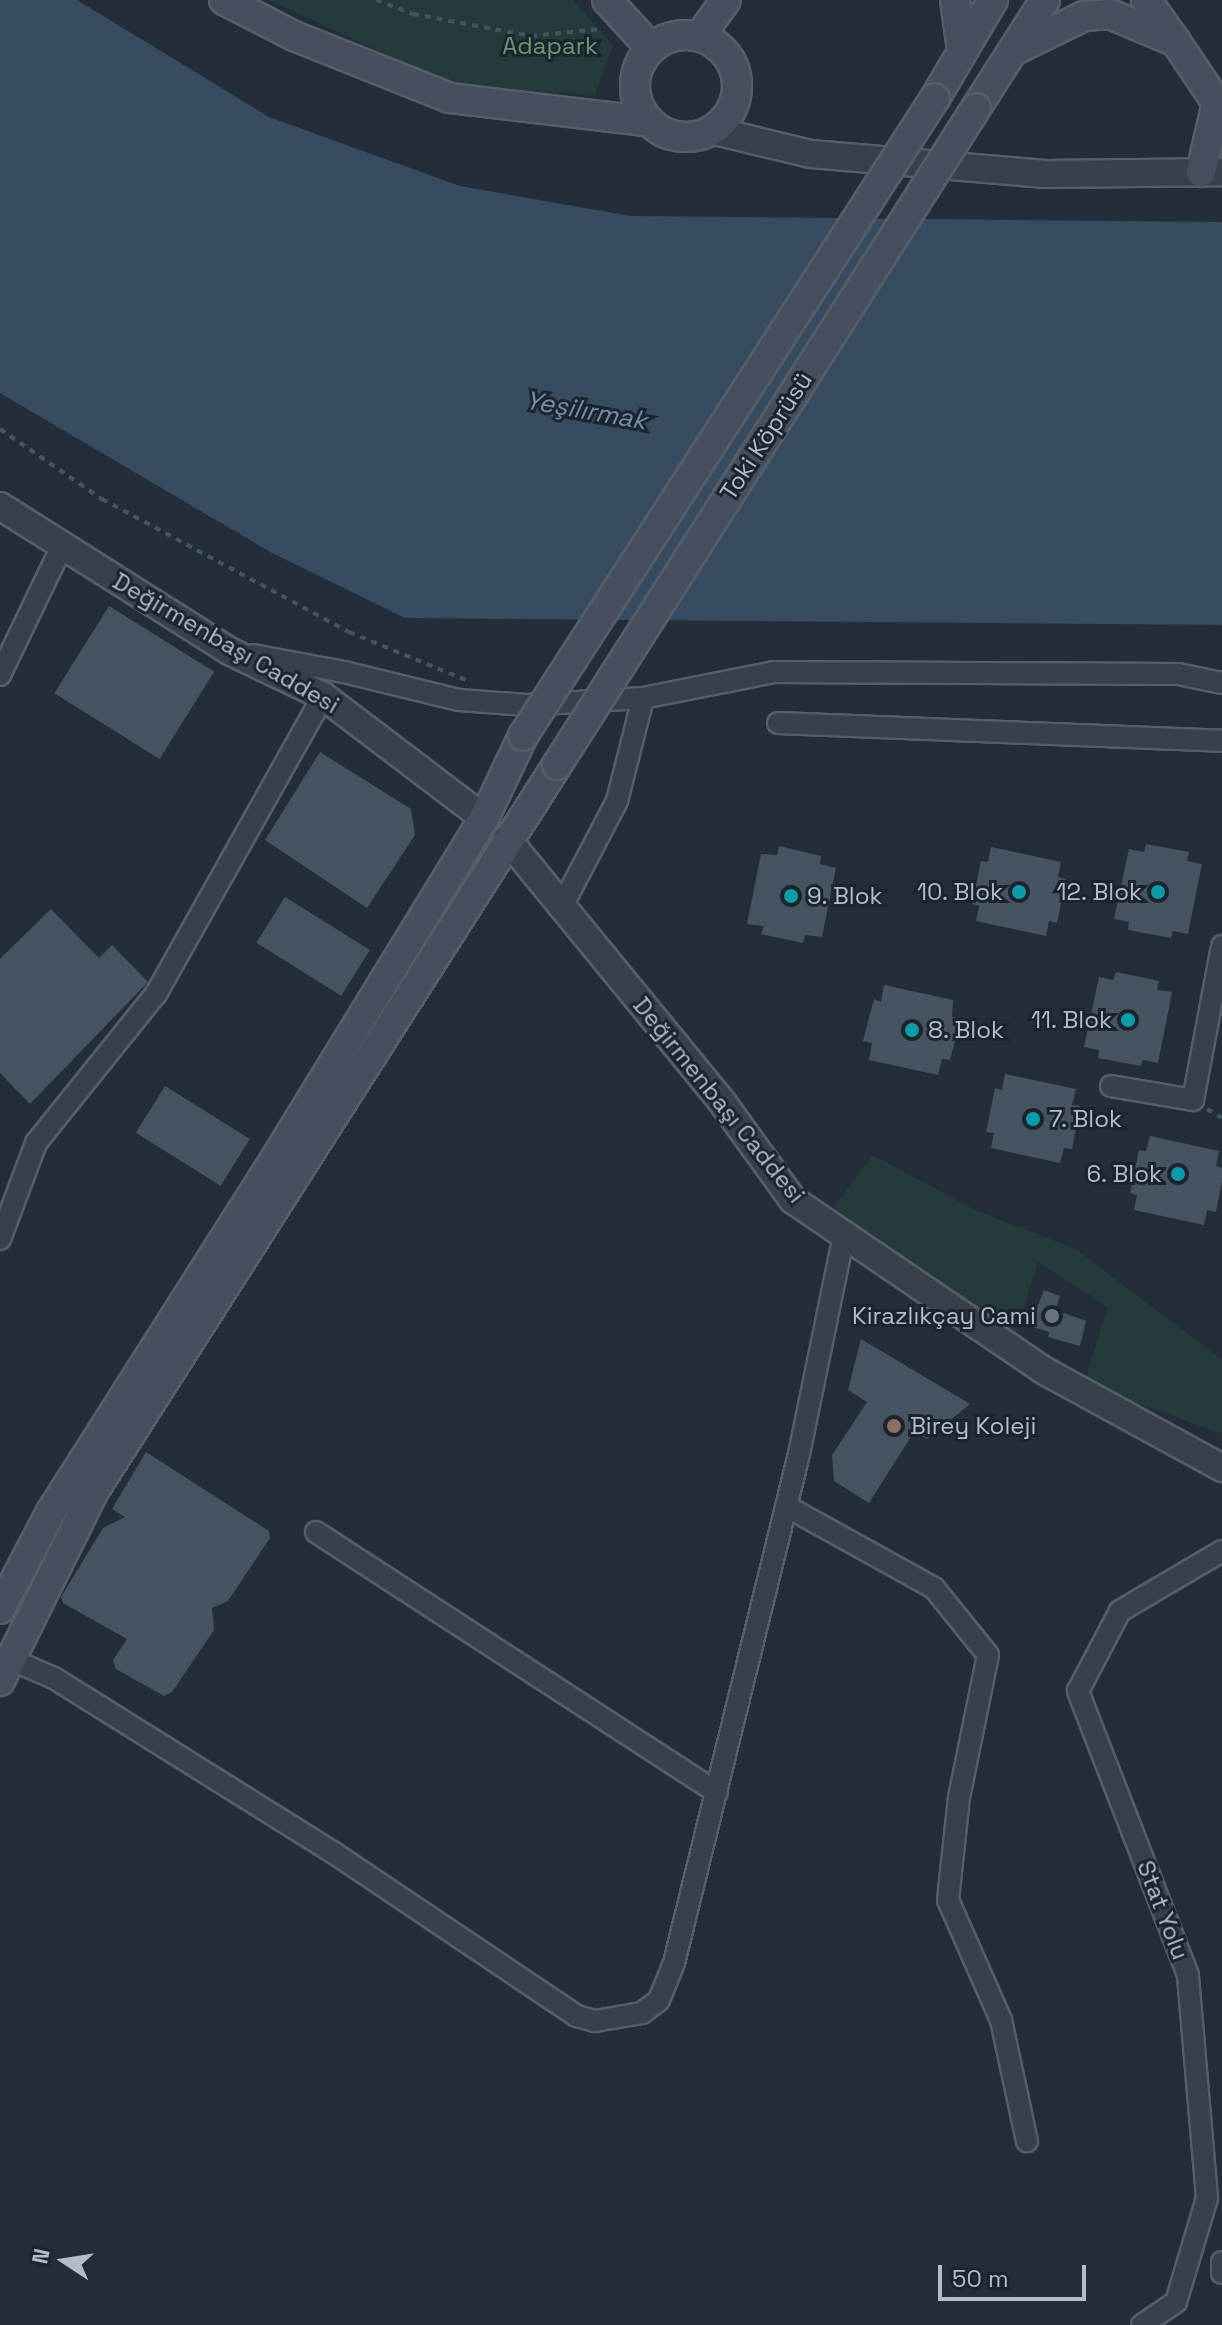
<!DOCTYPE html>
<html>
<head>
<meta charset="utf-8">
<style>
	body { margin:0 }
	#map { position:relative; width:1222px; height:2325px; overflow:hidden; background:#232e3a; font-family:"Space Grotesk",sans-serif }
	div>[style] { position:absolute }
	.green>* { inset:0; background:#253a3b }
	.water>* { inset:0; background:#374b61 }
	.building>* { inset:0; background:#465461; transform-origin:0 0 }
	.path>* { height:4px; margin-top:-2px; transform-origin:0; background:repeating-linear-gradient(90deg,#435759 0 6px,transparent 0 12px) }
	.roads { filter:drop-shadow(2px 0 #555e69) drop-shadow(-2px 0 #555e69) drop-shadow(0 2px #555e69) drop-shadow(0 -2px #555e69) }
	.minor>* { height:20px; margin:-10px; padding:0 10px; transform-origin:10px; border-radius:10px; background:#37404b }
	.tertiary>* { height:26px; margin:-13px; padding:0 13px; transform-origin:13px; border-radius:13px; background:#37404b }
	.secondary>* { height:28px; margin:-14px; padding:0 14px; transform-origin:14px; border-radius:14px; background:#454f5e }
	.secondary>.ring { margin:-14px; padding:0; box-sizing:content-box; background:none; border:28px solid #454f5e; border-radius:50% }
	.bridges { filter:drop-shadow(2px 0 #555e69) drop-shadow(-2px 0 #555e69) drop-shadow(0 2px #555e69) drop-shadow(0 -2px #555e69) }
	.secondary-bridge>* { height:28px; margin:-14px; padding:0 14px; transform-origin:14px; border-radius:14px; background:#454f5e }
	.dots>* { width:22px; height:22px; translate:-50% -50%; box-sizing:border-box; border:4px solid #1c252f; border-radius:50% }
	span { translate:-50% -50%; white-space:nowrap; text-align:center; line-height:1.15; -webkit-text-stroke:6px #1c252f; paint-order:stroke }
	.park-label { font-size:24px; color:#6a9772 }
	.street-label { font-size:24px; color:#b2bbc6 }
	.poi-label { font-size:24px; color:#b2bbc6 }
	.right { translate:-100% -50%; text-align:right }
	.left { translate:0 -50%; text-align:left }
	.water-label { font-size:26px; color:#738da9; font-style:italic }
	.north { position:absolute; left:24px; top:2221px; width:80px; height:80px; -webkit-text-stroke:6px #1c252f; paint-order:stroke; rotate:282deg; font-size:22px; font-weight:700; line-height:32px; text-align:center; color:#b2bbc6 }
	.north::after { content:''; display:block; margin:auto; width:28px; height:36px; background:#b2bbc6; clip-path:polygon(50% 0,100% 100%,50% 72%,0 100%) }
	.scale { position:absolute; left:938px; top:2265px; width:148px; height:36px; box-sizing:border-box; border:4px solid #b2bbc6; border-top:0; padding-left:10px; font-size:24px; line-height:28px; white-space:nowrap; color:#b2bbc6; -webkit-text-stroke:6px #1c252f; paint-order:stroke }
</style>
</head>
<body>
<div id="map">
	<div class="green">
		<i style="clip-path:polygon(269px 0,573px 0,613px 45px,595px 95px,454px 86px)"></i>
		<i style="clip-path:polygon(873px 1155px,975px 1210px,1076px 1249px,1222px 1360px,1222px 1434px,1084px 1383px,1108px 1307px,1038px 1262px,1013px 1342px,861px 1231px,834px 1207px)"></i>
	</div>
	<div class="water">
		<i style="clip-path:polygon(0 0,77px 0,269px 117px,460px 186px,631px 216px,1222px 222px,1222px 625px,405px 618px,272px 553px,0 393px)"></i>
	</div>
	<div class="building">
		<i style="left:109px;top:606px;width:124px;height:103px;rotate:32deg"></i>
		<i style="clip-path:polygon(320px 752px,411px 809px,415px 835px,367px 908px,265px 840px)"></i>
		<i style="clip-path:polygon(1146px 844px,1189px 852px,1187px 861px,1202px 864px,1188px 934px,1173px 931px,1171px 938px,1128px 930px,1129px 922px,1114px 919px,1129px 849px,1144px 852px)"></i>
		<i style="clip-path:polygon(779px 846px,821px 856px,820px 864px,836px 868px,822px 937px,805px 935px,803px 943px,761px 934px,764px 926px,747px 924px,761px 854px,777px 855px)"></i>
		<i style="clip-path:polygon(991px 847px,1061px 862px,1058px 877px,1066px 879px,1057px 923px,1049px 921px,1046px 936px,976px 921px,979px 906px,972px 904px,981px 861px,988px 862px)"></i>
		<i style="left:285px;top:897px;width:100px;height:54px;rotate:32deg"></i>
		<i style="clip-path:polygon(51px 909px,99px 958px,112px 945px,148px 982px,30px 1104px,0 1073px,0 959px)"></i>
		<i style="clip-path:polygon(1116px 972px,1159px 981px,1157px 990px,1172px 992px,1158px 1063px,1143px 1060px,1141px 1066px,1098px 1058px,1099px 1050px,1084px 1047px,1099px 977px,1113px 980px)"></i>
		<i style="clip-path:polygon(884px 985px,953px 1000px,952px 1017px,961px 1019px,950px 1060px,942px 1059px,938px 1075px,869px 1060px,872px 1043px,863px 1041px,874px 999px,881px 1002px)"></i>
		<i style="clip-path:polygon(1005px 1074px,1076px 1089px,1072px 1105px,1080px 1106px,1072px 1149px,1064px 1148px,1060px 1163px,991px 1148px,994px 1133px,986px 1132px,995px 1088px,1002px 1090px)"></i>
		<i style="left:165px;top:1086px;width:100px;height:55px;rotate:32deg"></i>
		<i style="clip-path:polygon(1150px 1136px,1219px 1151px,1216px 1166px,1222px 1168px,1222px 1181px,1216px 1212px,1207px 1210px,1204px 1225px,1134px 1210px,1137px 1195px,1130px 1193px,1139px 1150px,1146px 1151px)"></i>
		<i style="clip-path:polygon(1044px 1290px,1060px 1296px,1056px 1310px,1086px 1321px,1080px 1346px,1048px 1337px,1049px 1332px,1030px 1326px)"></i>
		<i style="clip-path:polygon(861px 1339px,970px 1404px,927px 1439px,914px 1432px,869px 1503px,834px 1481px,832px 1455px,867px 1402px,848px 1390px)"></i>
		<i style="clip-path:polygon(146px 1452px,269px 1531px,270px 1538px,228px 1601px,212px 1608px,214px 1630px,172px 1692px,164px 1696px,116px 1669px,113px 1660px,127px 1639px,63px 1603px,61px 1597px,103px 1528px,125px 1517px,112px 1509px)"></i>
	</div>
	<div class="path">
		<i style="left:376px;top:0;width:40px;rotate:21deg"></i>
		<i style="left:413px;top:14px;width:120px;rotate:10.6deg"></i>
		<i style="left:531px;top:36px;width:70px;rotate:-5.7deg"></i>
		<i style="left:0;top:429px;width:124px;rotate:34.5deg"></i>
		<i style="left:102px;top:499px;width:281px;rotate:28.3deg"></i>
		<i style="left:349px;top:632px;width:126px;rotate:22.3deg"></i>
		<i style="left:1207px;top:1109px;width:17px;rotate:31deg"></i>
	</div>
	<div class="roads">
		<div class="minor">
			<i style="left:253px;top:655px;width:93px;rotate:10.6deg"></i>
			<i style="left:344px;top:672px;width:118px;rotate:13.7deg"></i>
			<i style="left:459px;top:700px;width:68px;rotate:4.2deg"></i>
			<i style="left:527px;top:705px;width:116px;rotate:-3.5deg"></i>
			<i style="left:643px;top:698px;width:134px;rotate:-11.2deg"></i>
			<i style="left:774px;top:672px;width:404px;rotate:0.3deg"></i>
			<i style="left:1178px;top:674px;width:45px;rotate:11.6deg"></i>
			<i style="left:0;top:675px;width:143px;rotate:-64.3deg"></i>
			<i style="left:778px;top:723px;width:444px;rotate:2.3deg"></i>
			<i style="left:562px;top:906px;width:119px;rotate:-62.4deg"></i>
			<i style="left:617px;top:801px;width:106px;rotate:-75.8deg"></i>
			<i style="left:1111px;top:1086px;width:83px;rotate:9.7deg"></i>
			<i style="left:1193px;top:1100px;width:157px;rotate:-79.3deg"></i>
			<i style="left:0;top:1239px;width:103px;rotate:-69.4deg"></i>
			<i style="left:36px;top:1143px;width:191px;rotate:-51.2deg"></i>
			<i style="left:156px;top:994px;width:342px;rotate:-60.7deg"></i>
			<i style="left:786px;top:1506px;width:169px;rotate:29deg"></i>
			<i style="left:934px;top:1588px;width:86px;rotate:51.1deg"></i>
			<i style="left:988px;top:1655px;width:145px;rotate:101.5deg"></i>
			<i style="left:959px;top:1797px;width:104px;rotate:96.1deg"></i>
			<i style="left:948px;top:1900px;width:131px;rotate:66.2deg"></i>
			<i style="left:1001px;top:2020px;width:124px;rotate:77.9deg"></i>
			<i style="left:316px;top:1532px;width:478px;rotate:33deg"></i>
			<i style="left:10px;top:1659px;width:48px;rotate:23.4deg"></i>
			<i style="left:54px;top:1678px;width:330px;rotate:32deg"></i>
			<i style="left:334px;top:1853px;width:293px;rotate:33.9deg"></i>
			<i style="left:577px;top:2016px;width:19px;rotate:16deg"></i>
			<i style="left:595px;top:2021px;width:48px;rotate:-9.7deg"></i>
			<i style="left:642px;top:2013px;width:21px;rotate:-37deg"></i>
			<i style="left:659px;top:2000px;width:40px;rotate:-68deg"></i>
			<i style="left:674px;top:1963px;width:524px;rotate:-76.2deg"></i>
			<i style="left:799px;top:1454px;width:224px;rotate:-78.4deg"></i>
			<i style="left:1222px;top:2262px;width:11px;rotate:90deg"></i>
			<i style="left:1142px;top:2325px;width:41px;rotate:-34.1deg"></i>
			<i style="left:1176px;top:2302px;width:109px;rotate:-73.4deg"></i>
			<i style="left:1207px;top:2198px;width:224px;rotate:-94.9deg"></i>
			<i style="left:1188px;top:1975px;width:305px;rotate:-111.2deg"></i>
			<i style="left:1078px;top:1691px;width:90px;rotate:-62.3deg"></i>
			<i style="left:1120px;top:1611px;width:118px;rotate:-30.5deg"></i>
		</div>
		<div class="tertiary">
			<i style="left:711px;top:130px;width:103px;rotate:13.5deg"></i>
			<i style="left:811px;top:154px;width:235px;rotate:4.9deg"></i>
			<i style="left:1045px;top:174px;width:177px;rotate:-0.6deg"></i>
			<i style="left:0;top:506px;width:271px;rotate:32.3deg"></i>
			<i style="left:229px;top:651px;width:104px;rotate:25.6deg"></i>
			<i style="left:323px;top:696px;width:202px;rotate:37.2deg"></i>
			<i style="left:507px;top:839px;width:340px;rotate:50.7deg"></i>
			<i style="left:722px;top:1102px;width:121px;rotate:54.1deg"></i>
			<i style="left:793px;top:1200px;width:302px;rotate:34.2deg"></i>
			<i style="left:1043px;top:1370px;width:204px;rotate:28.7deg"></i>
		</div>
		<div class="secondary">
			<i style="left:224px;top:0;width:79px;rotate:27.2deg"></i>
			<i style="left:294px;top:36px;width:168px;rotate:21.7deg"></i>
			<i style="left:450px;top:98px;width:201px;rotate:6.8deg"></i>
			<i style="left:607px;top:0;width:65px;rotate:47.5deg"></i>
			<i style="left:955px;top:0;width:50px;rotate:82deg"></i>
			<i class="ring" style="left:635px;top:35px;width:74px;height:74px"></i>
			<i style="left:700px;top:36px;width:44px;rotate:-54.2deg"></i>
			<i style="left:1176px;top:42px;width:73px;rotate:56.1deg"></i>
			<i style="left:1217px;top:103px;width:71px;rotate:103.1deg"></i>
			<i style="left:1013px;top:51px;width:79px;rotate:-26.2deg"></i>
			<i style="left:1084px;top:16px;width:26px;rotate:-4deg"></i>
			<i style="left:1110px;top:14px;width:72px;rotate:23deg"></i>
			<i style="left:1176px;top:42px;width:52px;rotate:-125.5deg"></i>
			<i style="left:935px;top:98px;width:114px;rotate:-59.4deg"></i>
			<i style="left:976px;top:108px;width:128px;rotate:-57.4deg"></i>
			<i style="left:0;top:1609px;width:110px;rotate:-62.3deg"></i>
			<i style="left:51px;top:1512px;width:406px;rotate:-57.6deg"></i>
			<i style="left:269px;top:1169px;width:412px;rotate:-58.5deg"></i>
			<i style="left:484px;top:818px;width:91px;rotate:-64.6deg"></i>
			<i style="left:0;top:1681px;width:212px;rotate:-63.7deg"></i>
			<i style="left:94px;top:1491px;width:861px;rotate:-57.47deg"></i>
		</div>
	</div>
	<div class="bridges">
		<div class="secondary-bridge">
			<i style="left:523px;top:736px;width:759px;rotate:-57.15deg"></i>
			<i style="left:557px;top:765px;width:779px;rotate:-57.47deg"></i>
		</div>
	</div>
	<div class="dots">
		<i style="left:1019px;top:892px;background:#0f9aa8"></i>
		<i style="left:1158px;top:892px;background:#0f9aa8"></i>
		<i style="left:791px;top:896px;background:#0f9aa8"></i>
		<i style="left:1128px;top:1020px;background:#0f9aa8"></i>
		<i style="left:912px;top:1030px;background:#0f9aa8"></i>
		<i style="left:1033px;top:1119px;background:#0f9aa8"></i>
		<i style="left:1178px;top:1174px;background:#0f9aa8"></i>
		<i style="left:1052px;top:1316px;background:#6b7280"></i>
		<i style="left:894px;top:1426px;background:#8d6e63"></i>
	</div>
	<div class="park-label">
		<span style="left:550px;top:46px">Adapark</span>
	</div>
	<div class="street-label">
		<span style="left:766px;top:436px;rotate:-57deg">Toki Köprüsü</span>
		<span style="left:226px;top:643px;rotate:30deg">Değirmenbaşı Caddesi</span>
		<span style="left:719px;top:1100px;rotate:51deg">Değirmenbaşı Caddesi</span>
		<span style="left:1163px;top:1910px;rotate:69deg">Stat Yolu</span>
	</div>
	<div class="poi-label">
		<span class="right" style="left:1003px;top:892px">10. Blok</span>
		<span class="right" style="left:1142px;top:892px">12. Blok</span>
		<span class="left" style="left:807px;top:896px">9. Blok</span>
		<span class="right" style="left:1112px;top:1020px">11. Blok</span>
		<span class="left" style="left:928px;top:1030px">8. Blok</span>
		<span class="left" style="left:1049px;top:1119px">7. Blok</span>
		<span class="right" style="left:1162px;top:1174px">6. Blok</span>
		<span class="right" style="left:1036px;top:1316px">Kirazlıkçay Cami</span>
		<span class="left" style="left:910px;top:1426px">Birey Koleji</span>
	</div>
	<div class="water-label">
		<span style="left:586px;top:411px;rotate:10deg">Yeşilırmak</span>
	</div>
	<div class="north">N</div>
	<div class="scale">50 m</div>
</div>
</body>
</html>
